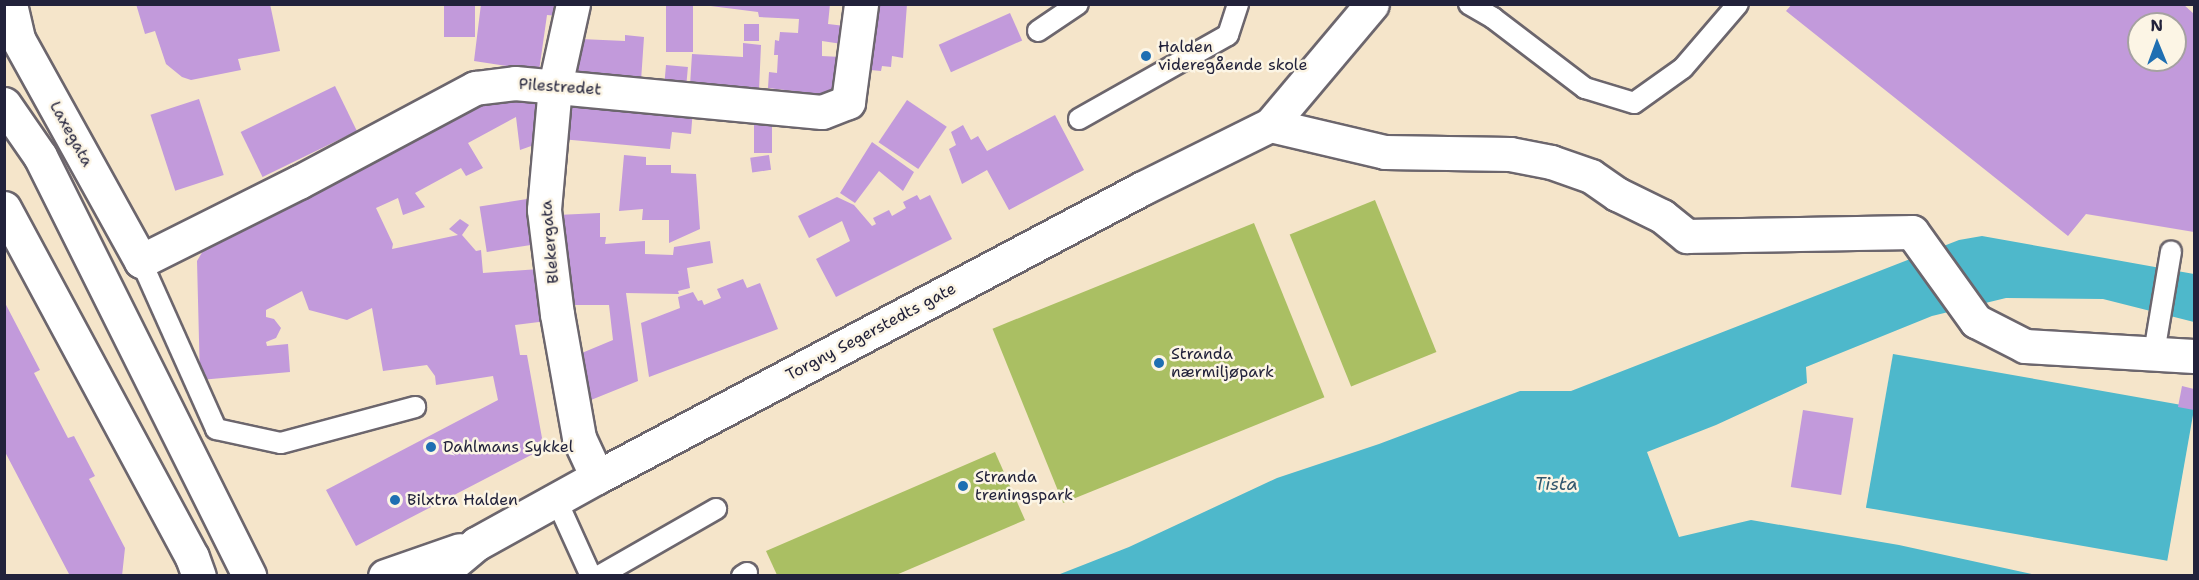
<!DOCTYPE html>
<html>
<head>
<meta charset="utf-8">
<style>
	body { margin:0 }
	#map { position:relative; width:2199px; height:580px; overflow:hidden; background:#f5e5ca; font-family:"Shantell Sans",sans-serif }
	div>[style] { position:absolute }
	.green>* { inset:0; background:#aabf63; transform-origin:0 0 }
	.water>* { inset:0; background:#4eb8cb; transform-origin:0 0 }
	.building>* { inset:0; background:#c29adb; transform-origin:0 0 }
	.roads { filter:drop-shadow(2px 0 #6c666d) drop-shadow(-2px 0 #6c666d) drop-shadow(0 2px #6c666d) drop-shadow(0 -2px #6c666d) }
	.lane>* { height:20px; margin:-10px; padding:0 10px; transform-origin:10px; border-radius:10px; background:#fff }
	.street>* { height:33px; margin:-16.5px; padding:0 16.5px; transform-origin:16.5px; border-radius:16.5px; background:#fff }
	.secondary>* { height:33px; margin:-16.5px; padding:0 16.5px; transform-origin:16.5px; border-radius:16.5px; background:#fff }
	.primary>* { height:33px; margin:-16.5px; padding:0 16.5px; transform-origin:16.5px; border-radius:16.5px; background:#fff }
	.dots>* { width:16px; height:16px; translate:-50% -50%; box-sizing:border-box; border:3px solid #fcf5e5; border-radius:50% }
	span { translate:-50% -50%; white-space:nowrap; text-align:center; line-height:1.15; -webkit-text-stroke:5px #fcf5e5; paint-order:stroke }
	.poi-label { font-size:16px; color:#22223b }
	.left { translate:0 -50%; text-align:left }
	.street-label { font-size:16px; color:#22223b }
	.water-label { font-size:18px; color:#31566d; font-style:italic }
	.frame { position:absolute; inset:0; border:6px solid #22223b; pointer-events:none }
	.north { position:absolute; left:2127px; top:12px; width:60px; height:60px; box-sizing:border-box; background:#fcf5e5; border:2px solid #a5a1a1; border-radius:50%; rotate:359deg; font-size:16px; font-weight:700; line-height:24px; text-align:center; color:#22223b }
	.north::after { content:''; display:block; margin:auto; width:21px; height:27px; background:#1f6fb2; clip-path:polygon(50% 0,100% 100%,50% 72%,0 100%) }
</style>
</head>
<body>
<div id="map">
	<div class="green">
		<i style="left:1375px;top:200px;width:164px;height:92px;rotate:68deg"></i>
		<i style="left:1254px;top:223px;width:188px;height:282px;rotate:68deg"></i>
		<i style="clip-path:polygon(995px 452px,1025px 520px,896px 575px,777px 575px,766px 551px)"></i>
	</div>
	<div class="water">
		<i style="clip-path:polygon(1982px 236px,2194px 274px,2194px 322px,2103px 299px,2006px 298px,1932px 316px,1806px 367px,1807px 383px,1716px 425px,1647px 452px,1679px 537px,1751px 520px,1899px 545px,2036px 575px,1055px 576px,1129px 547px,1277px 478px,1379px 444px,1520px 391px,1571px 391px,1959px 240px)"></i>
		<i style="left:1893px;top:354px;width:306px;height:156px;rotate:10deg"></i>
	</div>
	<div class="building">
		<i style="clip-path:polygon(136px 4px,270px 4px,280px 51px,238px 59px,241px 70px,191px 80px,182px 77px,166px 64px,155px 31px,145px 34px)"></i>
		<i style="left:444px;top:4px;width:31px;height:33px"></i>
		<i style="clip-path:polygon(481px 4px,560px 4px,559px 16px,547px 15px,539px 71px,474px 61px)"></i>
		<i style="left:666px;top:4px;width:27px;height:48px"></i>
		<i style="clip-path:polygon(695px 4px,830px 4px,828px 24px,845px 26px,842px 44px,822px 41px,822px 56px,841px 57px,835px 96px,768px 88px,769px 72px,777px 73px,778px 55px,774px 55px,775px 40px,779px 41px,780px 32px,798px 33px,799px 19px,759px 17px,758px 12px)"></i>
		<i style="clip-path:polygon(867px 4px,907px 4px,903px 58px,892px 56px,891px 67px,882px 66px,881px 71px,860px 69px)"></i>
		<i style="clip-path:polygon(evenodd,1792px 4px,2183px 4px,2194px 14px,2194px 232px,2086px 214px,2068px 236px,1786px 11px,1792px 4px,2139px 24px,2175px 24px,2175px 60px,2139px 60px,2139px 24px)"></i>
		<i style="left:1010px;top:13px;width:30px;height:78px;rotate:66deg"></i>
		<i style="left:759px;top:24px;width:17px;height:15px;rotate:90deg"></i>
		<i style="clip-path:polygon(625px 35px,644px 37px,641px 81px,570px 76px,581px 39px,625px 41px)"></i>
		<i style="clip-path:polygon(743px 43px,761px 45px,759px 90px,690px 85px,692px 54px,743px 57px)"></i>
		<i style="left:666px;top:65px;width:22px;height:16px;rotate:5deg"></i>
		<i style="left:335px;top:86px;width:50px;height:105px;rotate:64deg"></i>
		<i style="clip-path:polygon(489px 92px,543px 98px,534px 145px,520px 150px,516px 117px,468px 143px,483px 168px,466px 176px,461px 168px,415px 193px,425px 207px,403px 215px,398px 198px,376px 208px,393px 244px,392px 249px,458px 235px,449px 229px,460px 219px,469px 225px,462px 235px,476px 251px,481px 250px,483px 273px,539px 269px,547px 321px,515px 325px,520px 355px,527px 355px,542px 438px,533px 454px,356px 546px,326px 490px,498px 400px,493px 376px,436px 385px,435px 376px,427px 365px,383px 371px,372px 308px,347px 320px,309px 310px,302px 291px,266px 310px,266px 317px,274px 319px,281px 328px,276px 338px,266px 342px,267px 346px,288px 344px,290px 372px,200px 380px,197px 261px,207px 244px,357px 168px,357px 171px)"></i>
		<i style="clip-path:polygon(565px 96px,693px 109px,691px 134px,672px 132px,670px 149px,561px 139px)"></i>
		<i style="left:199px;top:99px;width:80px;height:51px;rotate:72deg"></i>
		<i style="left:907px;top:100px;width:48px;height:51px;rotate:34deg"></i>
		<i style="clip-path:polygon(1055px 115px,1084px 170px,1009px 210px,987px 170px,962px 184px,949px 149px,956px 145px,951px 132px,963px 125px,971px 140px,978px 136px,987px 151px)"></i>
		<i style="left:754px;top:117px;width:18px;height:36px"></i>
		<i style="clip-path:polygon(872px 142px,914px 172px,903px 191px,879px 171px,855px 203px,840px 193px)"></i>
		<i style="clip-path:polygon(624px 155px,646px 157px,646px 165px,671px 165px,671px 173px,696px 174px,700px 229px,669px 243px,669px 220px,642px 220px,643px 209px,619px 211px)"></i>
		<i style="left:769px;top:155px;width:15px;height:19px;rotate:82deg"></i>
		<i style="clip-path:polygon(917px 195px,920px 200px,930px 195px,952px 239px,836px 297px,816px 259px,850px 241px,842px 221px,809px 238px,798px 216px,837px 197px,854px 205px,872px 226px,876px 224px,873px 218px,889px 210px,892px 216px,906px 208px,903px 202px)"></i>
		<i style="left:527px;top:199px;width:46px;height:48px;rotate:81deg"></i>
		<i style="clip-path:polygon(600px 213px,600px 237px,606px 237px,605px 244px,645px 241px,645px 254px,673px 255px,674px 247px,710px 241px,713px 263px,687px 268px,690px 288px,678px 291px,679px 294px,626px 293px,638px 381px,586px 402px,577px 355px,613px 340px,609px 305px,568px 305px,557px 215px)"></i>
		<i style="clip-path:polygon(743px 279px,747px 288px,760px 283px,778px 329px,649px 377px,641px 323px,680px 308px,678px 297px,693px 292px,698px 301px,702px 300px,704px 305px,721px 298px,717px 289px)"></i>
		<i style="clip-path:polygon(4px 301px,40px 370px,34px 373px,68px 438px,74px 436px,95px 476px,89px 479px,125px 548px,122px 576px,65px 576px,69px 574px,4px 450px)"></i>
		<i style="clip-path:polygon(2182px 386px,2194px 389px,2194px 410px,2178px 407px)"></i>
		<i style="left:1803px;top:410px;width:51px;height:78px;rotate:9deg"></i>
	</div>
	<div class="roads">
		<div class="lane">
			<i style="left:1469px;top:4px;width:28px;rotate:30deg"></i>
			<i style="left:1493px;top:18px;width:116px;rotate:37.3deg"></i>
			<i style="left:1585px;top:88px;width:51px;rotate:17deg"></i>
			<i style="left:1634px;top:103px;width:60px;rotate:-35.5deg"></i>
			<i style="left:1683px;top:68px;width:84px;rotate:-49.3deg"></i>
			<i style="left:1038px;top:31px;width:48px;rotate:-34deg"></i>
			<i style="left:1079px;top:119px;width:171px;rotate:-29.4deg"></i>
			<i style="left:1228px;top:35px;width:33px;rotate:-72deg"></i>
			<i style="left:141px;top:261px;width:184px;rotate:65.9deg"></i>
			<i style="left:216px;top:429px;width:66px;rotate:12.2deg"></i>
			<i style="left:281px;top:443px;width:139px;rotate:-15deg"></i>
			<i style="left:2154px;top:353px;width:103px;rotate:-80.5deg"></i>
			<i style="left:556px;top:499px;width:85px;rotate:65.6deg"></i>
			<i style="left:599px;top:576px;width:135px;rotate:-29.8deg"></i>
			<i style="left:742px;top:576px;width:6px;rotate:-31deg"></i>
		</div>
		<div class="street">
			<i style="left:10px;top:4px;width:36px;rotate:77deg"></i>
			<i style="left:18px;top:39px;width:254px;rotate:61deg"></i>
			<i style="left:141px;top:261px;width:177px;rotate:-26.6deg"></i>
			<i style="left:299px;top:182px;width:200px;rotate:-28.1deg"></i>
			<i style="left:475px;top:88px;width:40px;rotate:-7.1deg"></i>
			<i style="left:515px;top:83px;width:308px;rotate:5.4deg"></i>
			<i style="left:822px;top:112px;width:28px;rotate:-21deg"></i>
			<i style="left:848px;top:102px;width:99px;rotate:-82.4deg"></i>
			<i style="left:573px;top:4px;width:84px;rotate:102.4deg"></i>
			<i style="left:555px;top:86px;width:124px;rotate:95.1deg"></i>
			<i style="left:544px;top:210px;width:105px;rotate:82.9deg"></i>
			<i style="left:557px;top:314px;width:126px;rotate:79.9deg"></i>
			<i style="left:579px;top:438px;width:43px;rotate:65.2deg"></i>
			<i style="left:1270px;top:125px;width:118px;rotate:13.2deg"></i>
			<i style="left:1385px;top:152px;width:125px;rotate:0.9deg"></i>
			<i style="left:1510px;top:154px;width:42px;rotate:11deg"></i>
			<i style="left:1551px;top:162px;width:42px;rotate:19.3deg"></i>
			<i style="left:1591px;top:176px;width:32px;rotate:35deg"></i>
			<i style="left:1617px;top:194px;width:50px;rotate:26.1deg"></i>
			<i style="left:1662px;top:216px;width:32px;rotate:39deg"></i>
			<i style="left:1687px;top:236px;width:225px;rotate:-1deg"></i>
			<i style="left:1912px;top:232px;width:110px;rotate:54.3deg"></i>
			<i style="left:1976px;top:321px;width:55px;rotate:27deg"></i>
			<i style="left:2025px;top:346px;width:169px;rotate:3.4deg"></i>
		</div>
		<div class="secondary">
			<i style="left:385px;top:576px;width:79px;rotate:-19.1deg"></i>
			<i style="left:438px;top:576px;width:50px;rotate:-40.1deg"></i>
			<i style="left:476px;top:544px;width:138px;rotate:-29deg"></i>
			<i style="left:597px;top:477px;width:616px;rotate:-27.9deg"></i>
			<i style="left:1141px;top:189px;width:144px;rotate:-26.4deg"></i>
			<i style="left:1270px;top:125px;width:158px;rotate:-49.9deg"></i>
		</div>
		<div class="primary">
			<i style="left:4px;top:104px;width:63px;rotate:55.3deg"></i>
			<i style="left:40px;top:156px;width:469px;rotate:63.5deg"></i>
			<i style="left:4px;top:208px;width:396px;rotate:61.7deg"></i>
			<i style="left:192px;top:557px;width:20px;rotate:70deg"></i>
		</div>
	</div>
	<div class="dots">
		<i style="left:1146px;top:56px;background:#1f6fb2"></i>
		<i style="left:1159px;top:363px;background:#1f6fb2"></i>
		<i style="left:431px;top:447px;background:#1f6fb2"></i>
		<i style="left:963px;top:486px;background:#1f6fb2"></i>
		<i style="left:395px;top:500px;background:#1f6fb2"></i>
	</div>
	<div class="poi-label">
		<span class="left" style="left:1158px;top:56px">Halden<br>videregående skole</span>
		<span class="left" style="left:1171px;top:363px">Stranda<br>nærmiljøpark</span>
		<span class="left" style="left:443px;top:447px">Dahlmans Sykkel</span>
		<span class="left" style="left:975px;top:486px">Stranda<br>treningspark</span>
		<span class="left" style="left:407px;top:500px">Bilxtra Halden</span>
	</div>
	<div class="street-label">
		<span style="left:560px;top:87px;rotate:4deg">Pilestredet</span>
		<span style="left:71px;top:134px;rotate:61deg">Laxegata</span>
		<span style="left:550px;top:242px;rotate:-95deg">Blekergata</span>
		<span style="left:871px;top:332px;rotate:-28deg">Torgny Segerstedts gate</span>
	</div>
	<div class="water-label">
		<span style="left:1556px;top:484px">Tista</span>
	</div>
	<div class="frame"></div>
	<div class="north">N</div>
</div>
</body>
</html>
